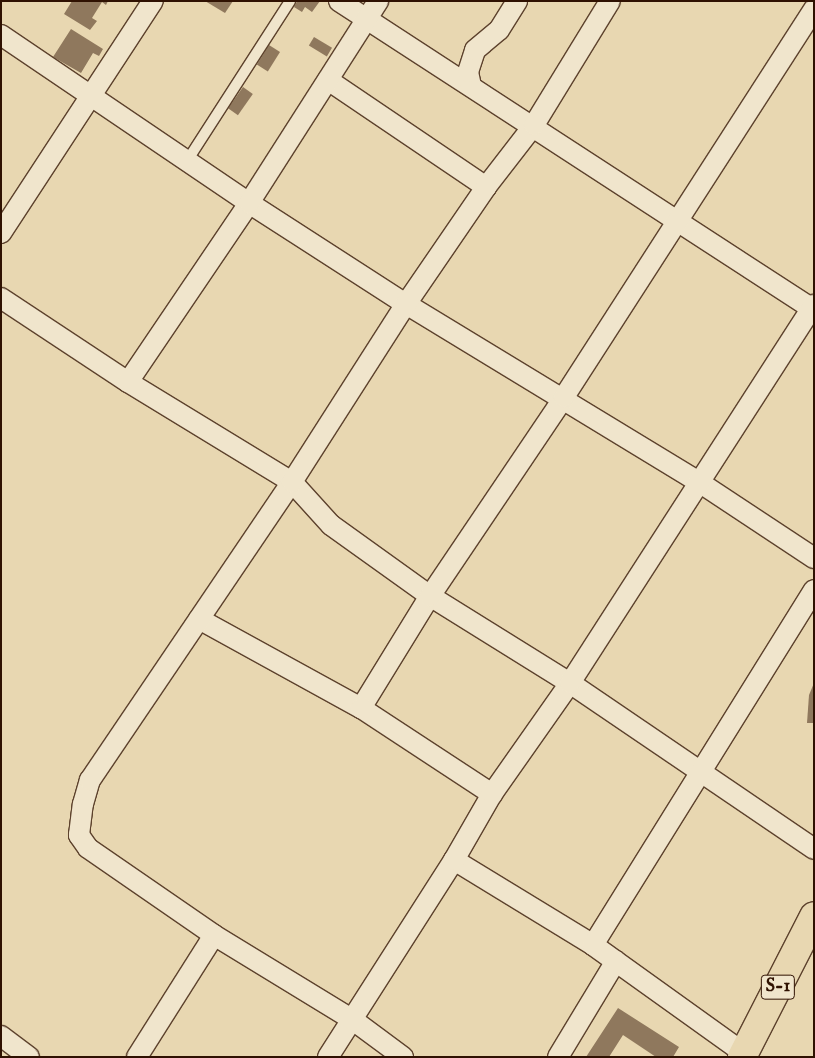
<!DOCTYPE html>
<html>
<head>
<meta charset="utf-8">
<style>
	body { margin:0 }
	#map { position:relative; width:815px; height:1058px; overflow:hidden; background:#e8d7b1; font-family:"IM FELL English",serif }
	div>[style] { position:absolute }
	.building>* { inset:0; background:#8f785d; transform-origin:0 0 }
	.roads { filter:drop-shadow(1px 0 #5d422d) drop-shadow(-1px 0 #5d422d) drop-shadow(0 1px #5d422d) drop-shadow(0 -1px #5d422d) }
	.service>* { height:10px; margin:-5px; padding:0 5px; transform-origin:5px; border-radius:5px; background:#f0e5cc }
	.minor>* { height:20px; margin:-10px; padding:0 10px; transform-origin:10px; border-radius:10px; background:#f0e5cc }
	.primary>* { height:28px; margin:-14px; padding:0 14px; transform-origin:14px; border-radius:14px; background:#e8d7b1 }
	span { translate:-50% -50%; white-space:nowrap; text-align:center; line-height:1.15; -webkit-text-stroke:4px #f0e5cc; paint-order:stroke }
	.shield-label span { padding:1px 4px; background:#f0e5cc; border:1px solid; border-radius:4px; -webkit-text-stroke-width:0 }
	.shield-label { font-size:18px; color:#2f1101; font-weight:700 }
	.frame { position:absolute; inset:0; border:2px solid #2f1101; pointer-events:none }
</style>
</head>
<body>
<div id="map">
	<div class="building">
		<i style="clip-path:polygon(72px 1px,108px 1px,106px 5px,102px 2px,92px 18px,97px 21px,90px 30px,64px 14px)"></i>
		<i style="clip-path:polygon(205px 1px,233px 1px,225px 13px)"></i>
		<i style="clip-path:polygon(297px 1px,320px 1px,312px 12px,305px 7px,302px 12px,294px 7px)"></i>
		<i style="clip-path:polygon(71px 29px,103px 49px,99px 56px,93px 53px,81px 73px,53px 57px)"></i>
		<i style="left:314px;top:37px;width:21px;height:10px;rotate:31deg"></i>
		<i style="left:269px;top:45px;width:13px;height:23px;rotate:32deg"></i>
		<i style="left:243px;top:87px;width:12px;height:26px;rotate:35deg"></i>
		<i style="clip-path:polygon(814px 683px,814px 723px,807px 723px,809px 695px)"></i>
		<i style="clip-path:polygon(618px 1008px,679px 1047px,673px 1057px,656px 1057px,623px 1035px,609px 1057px,586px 1057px)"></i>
	</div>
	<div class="roads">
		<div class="service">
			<i style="left:187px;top:161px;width:190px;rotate:-57.2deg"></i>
		</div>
		<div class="minor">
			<i style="left:339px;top:1px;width:567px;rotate:33.05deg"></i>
			<i style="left:1px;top:35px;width:300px;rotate:34.1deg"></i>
			<i style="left:249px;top:203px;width:187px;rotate:32.8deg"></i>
			<i style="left:406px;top:304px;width:343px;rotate:31.3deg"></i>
			<i style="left:699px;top:482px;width:138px;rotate:33.5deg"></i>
			<i style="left:328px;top:80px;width:191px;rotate:34.1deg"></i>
			<i style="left:471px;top:86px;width:14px;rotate:-102deg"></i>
			<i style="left:468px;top:72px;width:23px;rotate:-72deg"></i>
			<i style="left:475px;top:50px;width:31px;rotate:-40deg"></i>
			<i style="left:499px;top:30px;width:34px;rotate:-58deg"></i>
			<i style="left:1px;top:233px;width:277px;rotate:-56.8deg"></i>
			<i style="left:1px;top:298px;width:152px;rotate:33.5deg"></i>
			<i style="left:128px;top:382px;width:192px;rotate:31.4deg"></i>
			<i style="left:292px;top:482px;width:58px;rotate:47.8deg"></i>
			<i style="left:331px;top:525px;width:122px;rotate:35.6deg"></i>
			<i style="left:430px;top:596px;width:165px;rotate:31.9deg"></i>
			<i style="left:570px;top:683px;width:295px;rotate:34.2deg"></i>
			<i style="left:128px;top:382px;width:216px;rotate:-55.9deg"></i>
			<i style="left:249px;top:203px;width:240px;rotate:-57.4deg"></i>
			<i style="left:199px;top:619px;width:185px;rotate:28.8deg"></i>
			<i style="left:361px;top:708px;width:132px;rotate:-58.4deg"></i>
			<i style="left:430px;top:596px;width:240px;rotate:-56deg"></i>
			<i style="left:564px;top:397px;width:462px;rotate:-57.2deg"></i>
			<i style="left:361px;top:708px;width:157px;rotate:33.3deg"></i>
			<i style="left:454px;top:860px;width:163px;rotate:31.4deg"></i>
			<i style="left:593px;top:945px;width:186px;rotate:35.6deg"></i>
			<i style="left:593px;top:945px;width:418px;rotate:-58.1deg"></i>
			<i style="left:1px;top:1036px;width:35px;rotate:37deg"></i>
			<i style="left:137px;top:1057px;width:144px;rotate:-57.7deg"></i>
			<i style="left:328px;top:1057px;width:234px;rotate:-57.4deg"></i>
			<i style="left:454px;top:860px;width:76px;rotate:-60.1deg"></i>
			<i style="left:492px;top:794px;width:136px;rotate:-54.9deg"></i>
			<i style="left:570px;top:683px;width:450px;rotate:-57.2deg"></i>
			<i style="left:403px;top:1057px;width:62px;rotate:-143.5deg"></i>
			<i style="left:353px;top:1020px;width:163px;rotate:-148.6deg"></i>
			<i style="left:214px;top:935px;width:153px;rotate:-145.4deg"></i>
			<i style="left:88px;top:848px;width:16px;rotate:-125deg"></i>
			<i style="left:79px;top:835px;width:31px;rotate:-83deg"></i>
			<i style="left:83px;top:804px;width:25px;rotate:-74deg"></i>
			<i style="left:90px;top:780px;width:360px;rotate:-55.9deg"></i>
			<i style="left:292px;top:482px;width:211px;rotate:-57.4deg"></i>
			<i style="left:406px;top:304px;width:142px;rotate:-55.6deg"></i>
			<i style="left:486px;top:187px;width:78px;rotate:-52.3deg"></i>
			<i style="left:534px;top:125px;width:145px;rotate:-58.5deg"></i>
			<i style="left:558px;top:1057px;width:112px;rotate:-58.9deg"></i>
		</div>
		<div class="primary">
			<i style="left:742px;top:1057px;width:158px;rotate:-62.9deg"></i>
		</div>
	</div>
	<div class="shield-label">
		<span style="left:778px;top:987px">S-1</span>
	</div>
	<div class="frame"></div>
</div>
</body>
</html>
